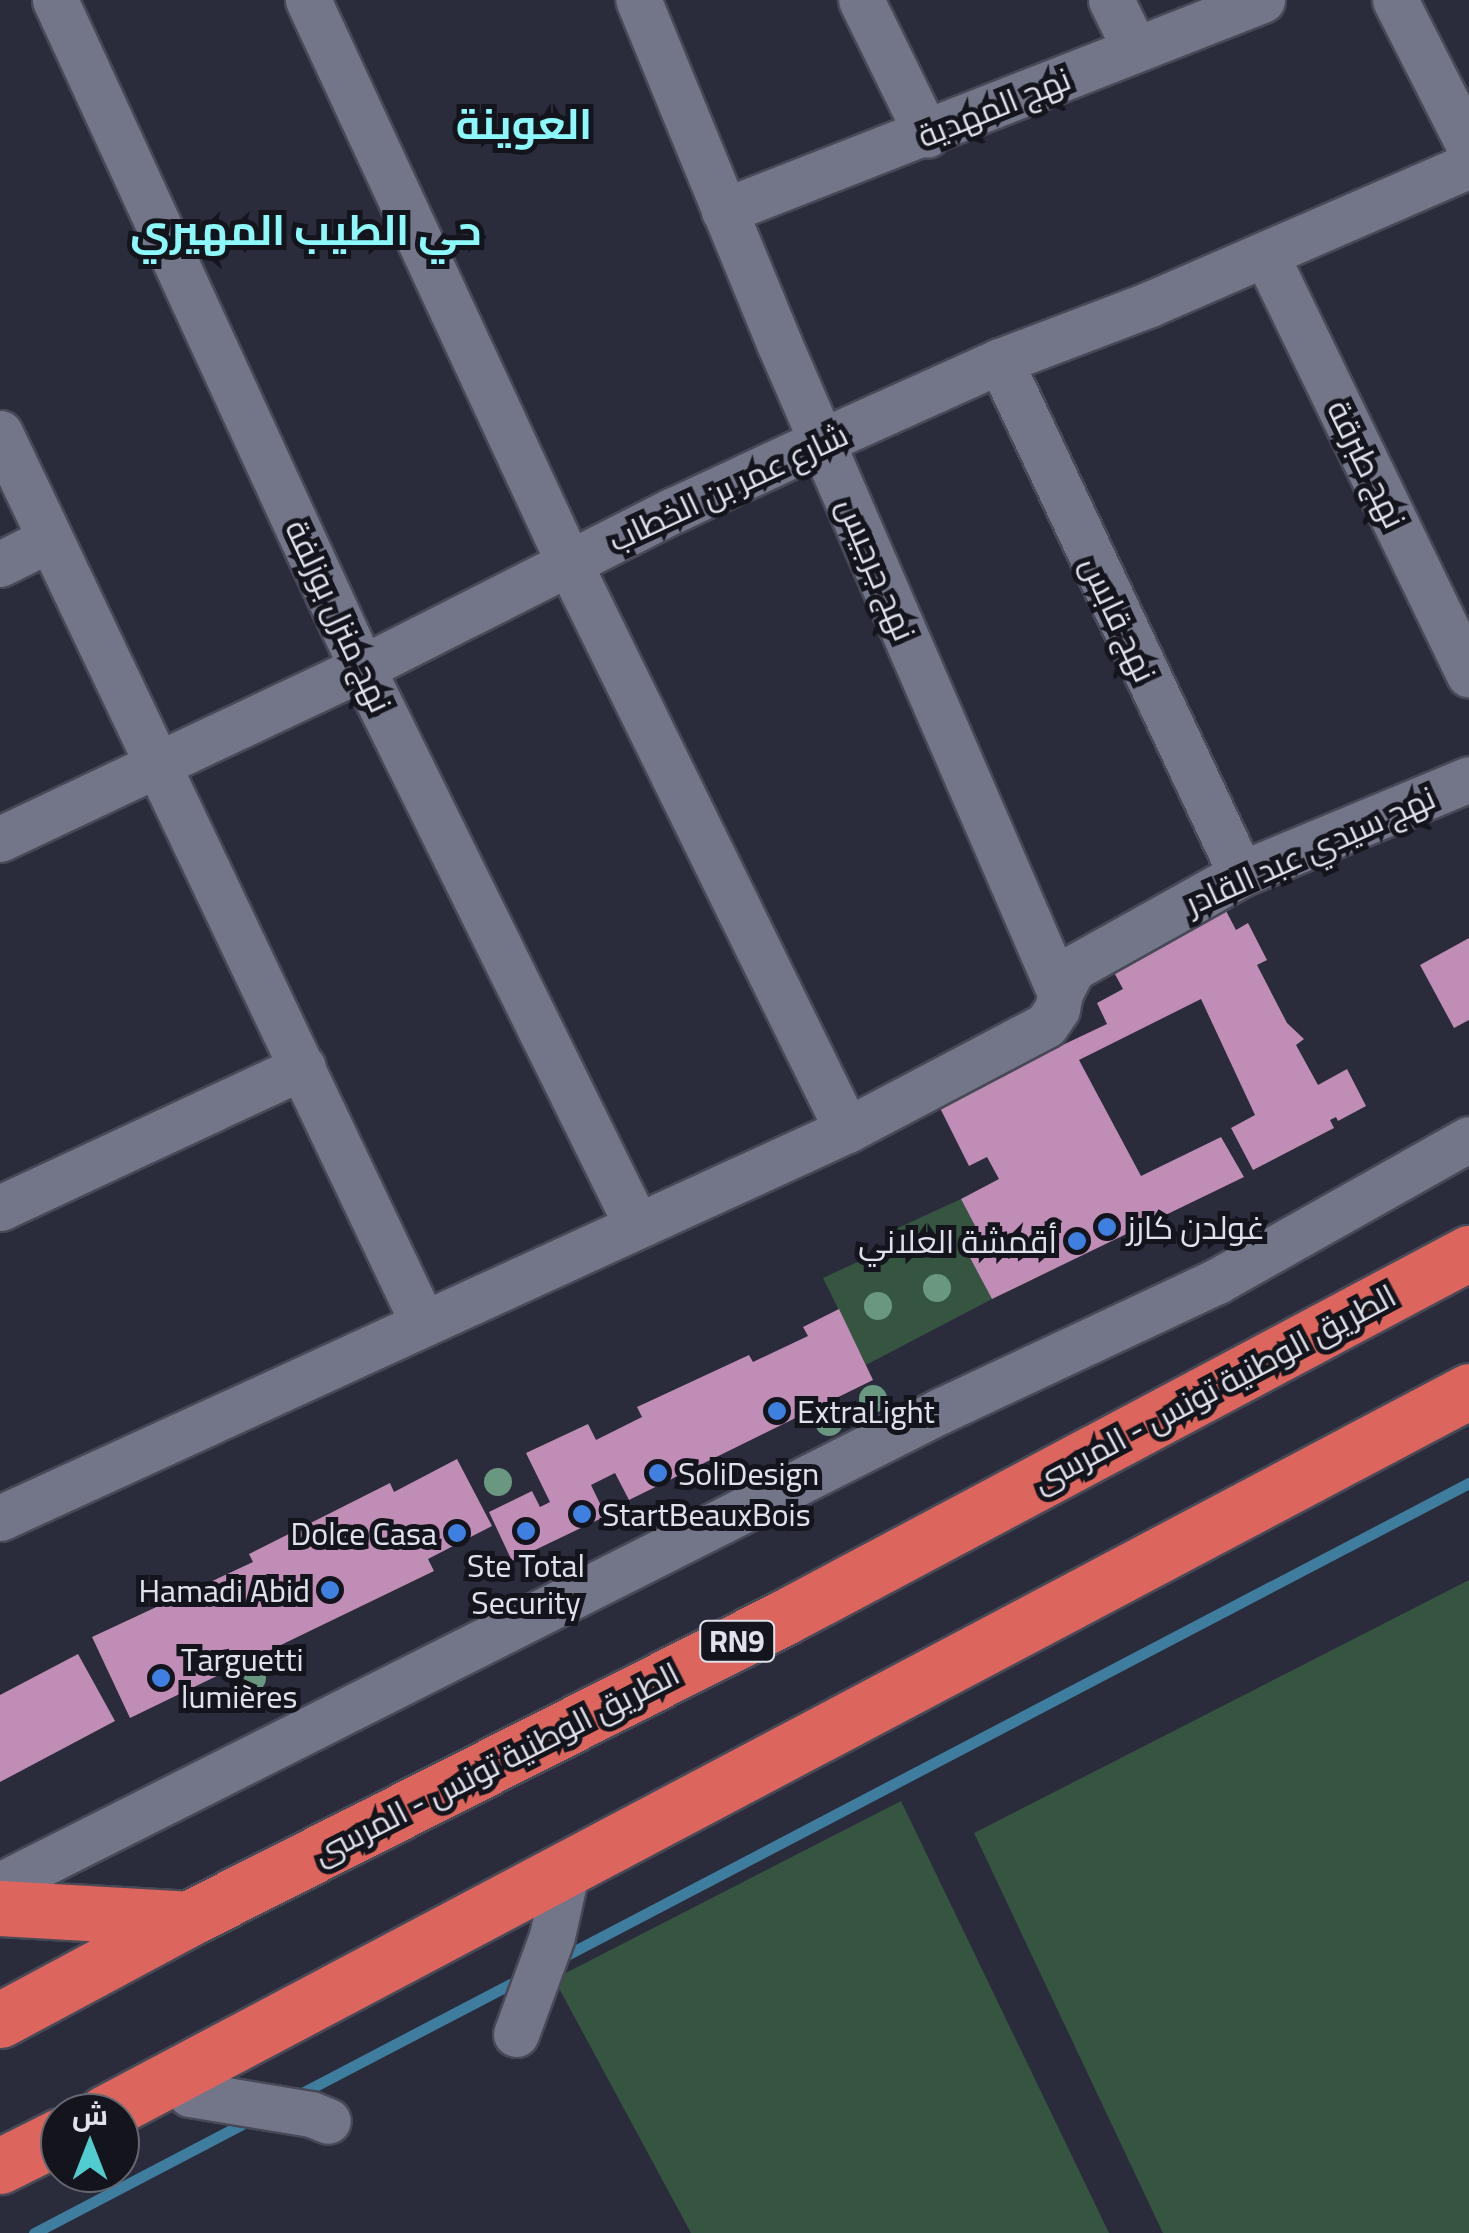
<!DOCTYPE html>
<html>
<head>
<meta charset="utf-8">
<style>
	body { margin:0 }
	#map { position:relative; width:1469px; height:2233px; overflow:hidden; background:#2a2b3b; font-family:Georgia,Cairo,serif }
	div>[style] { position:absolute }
	.green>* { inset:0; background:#365541 }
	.stream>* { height:11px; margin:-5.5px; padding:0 5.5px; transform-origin:5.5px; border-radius:5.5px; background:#3f7d9e }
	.building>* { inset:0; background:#bf8db5 }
	.roads { filter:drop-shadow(2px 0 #484957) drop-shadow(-2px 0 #484957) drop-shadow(0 2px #484957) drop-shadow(0 -2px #484957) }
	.minor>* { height:45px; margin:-22.5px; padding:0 22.5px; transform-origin:22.5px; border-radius:22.5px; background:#737689 }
	.highway>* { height:55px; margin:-27.5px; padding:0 27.5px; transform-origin:27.5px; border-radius:27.5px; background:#dc655e }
	.trees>* { width:28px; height:28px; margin:-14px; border-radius:50%; background:#699780 }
	.dots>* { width:28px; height:28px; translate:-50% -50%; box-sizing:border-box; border:5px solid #14151c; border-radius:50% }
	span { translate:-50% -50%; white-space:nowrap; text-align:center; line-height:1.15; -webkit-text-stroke:10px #14151c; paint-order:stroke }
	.shield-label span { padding:2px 8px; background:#14151c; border:2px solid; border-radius:8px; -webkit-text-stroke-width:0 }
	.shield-label { font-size:30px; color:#dfe1ec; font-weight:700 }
	.street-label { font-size:32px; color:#dfe1ec }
	.poi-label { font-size:32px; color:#dfe1ec }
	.left { translate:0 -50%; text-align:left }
	.right { translate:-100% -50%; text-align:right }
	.district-label { font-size:42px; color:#8cf8fa; font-weight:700 }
	.north { position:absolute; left:40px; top:2093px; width:100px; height:100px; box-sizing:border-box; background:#14151c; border:2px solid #65676f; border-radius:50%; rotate:0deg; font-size:28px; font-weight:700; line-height:40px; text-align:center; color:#dfe1ec }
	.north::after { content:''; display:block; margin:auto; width:35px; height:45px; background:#52cdcf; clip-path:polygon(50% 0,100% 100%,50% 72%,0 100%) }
</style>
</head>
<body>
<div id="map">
	<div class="green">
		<i style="clip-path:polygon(961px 1199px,983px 1241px,967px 1250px,992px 1299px,866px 1365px,823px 1278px,894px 1245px,889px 1232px)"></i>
		<i style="clip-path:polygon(1469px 1580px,1469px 2233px,1163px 2233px,974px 1833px)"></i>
		<i style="clip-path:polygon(901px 1801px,1109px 2233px,691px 2233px,554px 1979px)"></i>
	</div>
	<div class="stream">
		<i style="left:563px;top:1957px;width:1023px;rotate:-27.62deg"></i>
		<i style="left:298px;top:2095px;width:248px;rotate:-27.6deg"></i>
		<i style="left:34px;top:2233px;width:244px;rotate:-27.6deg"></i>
	</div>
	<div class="building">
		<i style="clip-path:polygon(1224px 907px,1236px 930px,1248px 923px,1267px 960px,1257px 965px,1287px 1023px,1304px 1039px,1296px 1045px,1318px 1085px,1347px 1069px,1366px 1106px,1338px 1121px,1336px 1117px,1330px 1120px,1334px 1128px,1253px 1170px,1231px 1128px,1255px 1115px,1201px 999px,1079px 1060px,1141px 1176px,1221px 1137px,1244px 1177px,992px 1299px,966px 1250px,983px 1241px,961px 1199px,999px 1179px,987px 1157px,969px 1166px,938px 1104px,1107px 1024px,1097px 1003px,1123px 989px,1110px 965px)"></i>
		<i style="clip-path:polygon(1469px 938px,1469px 1020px,1454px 1028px,1420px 965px)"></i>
		<i style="clip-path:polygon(839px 1309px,873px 1380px,629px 1500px,615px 1473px,591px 1485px,606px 1516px,512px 1561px,489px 1512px,532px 1491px,540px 1507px,550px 1502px,526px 1453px,588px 1424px,596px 1440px,642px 1417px,637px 1407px,749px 1355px,753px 1362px,808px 1336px,803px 1327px)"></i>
		<i style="clip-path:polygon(457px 1459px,492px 1526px,428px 1559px,434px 1571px,130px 1718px,92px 1637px,253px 1562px,249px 1554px,390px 1483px,394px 1492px)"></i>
		<i style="clip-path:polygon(78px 1654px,115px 1721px,0 1782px,0 1695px)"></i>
	</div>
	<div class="roads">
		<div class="minor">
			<i style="left:55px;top:0;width:735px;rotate:65.32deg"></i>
			<i style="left:362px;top:668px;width:622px;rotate:63.76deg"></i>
			<i style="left:308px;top:0;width:621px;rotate:65.13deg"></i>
			<i style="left:569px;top:563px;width:631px;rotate:63.88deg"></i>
			<i style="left:861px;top:0;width:150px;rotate:63.9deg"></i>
			<i style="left:1111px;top:0;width:55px;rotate:63.9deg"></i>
			<i style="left:1395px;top:0;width:164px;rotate:63.1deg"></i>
			<i style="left:724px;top:211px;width:578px;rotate:-21.41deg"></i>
			<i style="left:1266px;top:255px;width:466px;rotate:64.2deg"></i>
			<i style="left:1000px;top:361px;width:567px;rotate:64.84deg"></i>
			<i style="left:0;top:433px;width:983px;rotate:64.58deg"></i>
			<i style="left:0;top:564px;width:54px;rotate:-26.6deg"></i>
			<i style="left:0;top:839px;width:400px;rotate:-25.3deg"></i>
			<i style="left:362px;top:668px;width:350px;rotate:-26.9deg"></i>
			<i style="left:674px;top:510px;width:163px;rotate:-25deg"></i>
			<i style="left:822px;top:441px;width:195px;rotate:-24.2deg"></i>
			<i style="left:1000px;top:361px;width:160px;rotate:-20.8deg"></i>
			<i style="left:1150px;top:304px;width:348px;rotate:-23.5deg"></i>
			<i style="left:1060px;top:993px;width:28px;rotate:-63deg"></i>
			<i style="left:1073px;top:968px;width:193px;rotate:-29.2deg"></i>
			<i style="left:1241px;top:874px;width:247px;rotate:-22.6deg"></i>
			<i style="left:0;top:1208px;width:334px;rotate:-25deg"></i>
			<i style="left:0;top:1518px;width:932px;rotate:-24.61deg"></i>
			<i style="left:847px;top:1130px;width:225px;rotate:-27.8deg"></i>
			<i style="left:1046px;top:1025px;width:19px;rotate:-55deg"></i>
			<i style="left:1057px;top:1009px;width:16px;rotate:-79deg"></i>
			<i style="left:1060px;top:993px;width:708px;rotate:-113.38deg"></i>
			<i style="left:779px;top:343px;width:371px;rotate:-112.3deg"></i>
			<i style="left:0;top:1885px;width:1055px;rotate:-26.76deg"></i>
			<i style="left:942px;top:1410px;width:304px;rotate:-25.1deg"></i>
			<i style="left:1217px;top:1281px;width:289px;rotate:-29.4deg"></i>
			<i style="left:516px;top:2034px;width:104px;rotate:-69.8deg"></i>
			<i style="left:552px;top:1936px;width:69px;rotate:-77.4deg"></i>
			<i style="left:179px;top:2075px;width:22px;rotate:60deg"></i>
			<i style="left:190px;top:2094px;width:123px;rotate:9.4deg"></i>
			<i style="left:311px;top:2114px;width:18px;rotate:22deg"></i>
		</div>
		<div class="highway">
			<i style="left:0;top:1908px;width:188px;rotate:3.3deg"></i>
			<i style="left:0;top:2020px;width:213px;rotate:-28.2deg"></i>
			<i style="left:188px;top:1919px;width:667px;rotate:-26.83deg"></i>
			<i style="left:783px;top:1618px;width:777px;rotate:-28.02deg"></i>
			<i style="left:105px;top:2113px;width:1543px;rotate:-27.89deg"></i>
			<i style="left:0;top:2166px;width:67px;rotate:-26.6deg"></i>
		</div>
	</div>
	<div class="trees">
		<i style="left:937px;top:1288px"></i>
		<i style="left:878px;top:1306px"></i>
		<i style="left:873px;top:1399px"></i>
		<i style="left:829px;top:1422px"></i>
		<i style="left:498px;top:1482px"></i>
		<i style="left:252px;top:1678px"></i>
	</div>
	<div class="dots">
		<i style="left:1107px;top:1227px;background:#3f7fe0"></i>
		<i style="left:1077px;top:1241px;background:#3f7fe0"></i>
		<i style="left:777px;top:1411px;background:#3f7fe0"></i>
		<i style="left:658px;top:1473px;background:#3f7fe0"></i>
		<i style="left:582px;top:1514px;background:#3f7fe0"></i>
		<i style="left:526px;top:1531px;background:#3f7fe0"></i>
		<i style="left:457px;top:1533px;background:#3f7fe0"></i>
		<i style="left:330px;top:1590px;background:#3f7fe0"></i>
		<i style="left:161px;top:1678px;background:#3f7fe0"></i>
	</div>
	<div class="shield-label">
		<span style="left:737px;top:1641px">RN9</span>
	</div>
	<div class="street-label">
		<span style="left:994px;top:107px;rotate:-22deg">نهج المهدية</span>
		<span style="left:1367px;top:464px;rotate:64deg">نهج طبرقة</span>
		<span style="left:728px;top:487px;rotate:-25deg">شارع عمر بن الخطاب</span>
		<span style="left:877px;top:569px;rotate:67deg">نهج جرجيس</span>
		<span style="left:339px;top:616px;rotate:65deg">نهج منزل بوزلفة</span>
		<span style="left:1119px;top:619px;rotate:65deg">نهج قابس</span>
		<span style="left:1310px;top:850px;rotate:-24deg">نهج سيدي عبد القادر</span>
		<span style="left:1214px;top:1388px;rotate:-28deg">الطريق الوطنية تونس - المرسى</span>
		<span style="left:496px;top:1763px;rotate:-27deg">الطريق الوطنية تونس - المرسى</span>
	</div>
	<div class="poi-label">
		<span class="left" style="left:1127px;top:1227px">غولدن كارز</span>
		<span class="right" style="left:1057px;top:1241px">أقمشة العلاني</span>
		<span class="left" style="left:797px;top:1411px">ExtraLight</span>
		<span class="left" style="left:678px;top:1473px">SoliDesign</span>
		<span class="left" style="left:602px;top:1514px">StartBeauxBois</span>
		<span class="right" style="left:437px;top:1533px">Dolce Casa</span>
		<span style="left:526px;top:1584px">Ste Total<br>Security</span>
		<span class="right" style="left:310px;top:1590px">Hamadi Abid</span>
		<span class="left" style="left:181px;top:1678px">Targuetti<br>lumières</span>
	</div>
	<div class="district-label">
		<span style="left:524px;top:124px">العوينة</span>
		<span style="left:306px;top:230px">حي الطيب المهيري</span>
	</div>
	<div class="north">ش</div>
</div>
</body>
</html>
